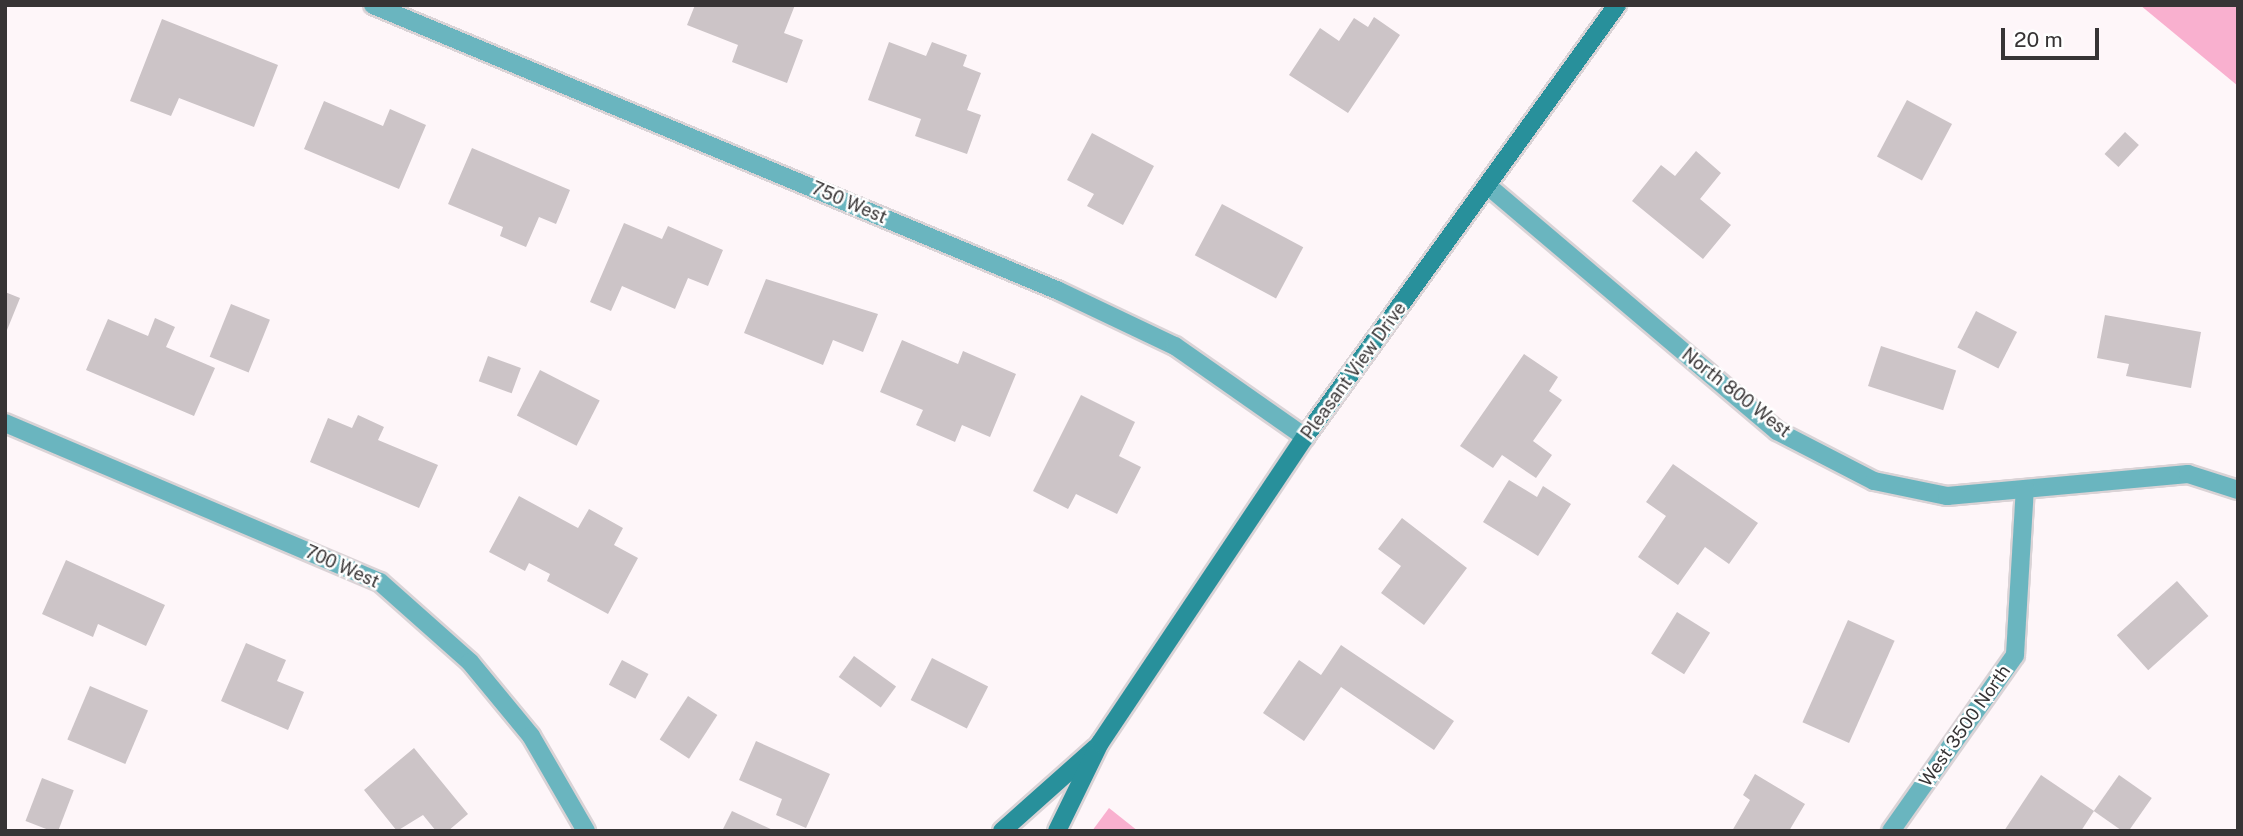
<!DOCTYPE html>
<html>
<head>
<meta charset="utf-8">
<style>
	body { margin:0 }
	#map { position:relative; width:2243px; height:836px; overflow:hidden; background:#fef6f9; font-family:"Public Sans",sans-serif }
	div>[style] { position:absolute }
	.green>* { inset:0; background:#f9b0cf }
	.building>* { inset:0; background:#ccc4c7; transform-origin:0 0 }
	.roads { filter:drop-shadow(2px 0 #dad3d6) drop-shadow(-2px 0 #dad3d6) drop-shadow(0 2px #dad3d6) drop-shadow(0 -2px #dad3d6) }
	.street>* { height:18px; margin:-9px; padding:0 9px; transform-origin:9px; border-radius:9px; background:#6ab5bf }
	.secondary>* { height:18px; margin:-9px; padding:0 9px; transform-origin:9px; border-radius:9px; background:#28909b }
	span { translate:-50% -50%; white-space:nowrap; text-align:center; line-height:1.15; -webkit-text-stroke:5px #fff; paint-order:stroke }
	.street-label { font-size:18px; color:#373435 }
	.frame { position:absolute; inset:0; border:7px solid #373435; pointer-events:none }
	.scale { position:absolute; left:2001px; top:28px; width:98px; height:32px; box-sizing:border-box; border:4px solid #373435; border-top:0; padding-left:9px; font-size:21px; line-height:24px; white-space:nowrap; color:#373435; -webkit-text-stroke:5px #fff; paint-order:stroke }
</style>
</head>
<body>
<div id="map">
	<div class="green">
		<i style="clip-path:polygon(2140px 5px,2238px 5px,2238px 86px)"></i>
		<i style="clip-path:polygon(1109px 808px,1138px 831px,1092px 831px)"></i>
	</div>
	<div class="building">
		<i style="clip-path:polygon(695px 5px,795px 5px,784px 33px,803px 40px,787px 83px,732px 62px,738px 45px,687px 25px)"></i>
		<i style="clip-path:polygon(1374px 17px,1400px 35px,1348px 113px,1289px 75px,1320px 28px,1339px 41px,1354px 18px,1368px 27px)"></i>
		<i style="clip-path:polygon(162px 19px,278px 65px,254px 127px,179px 98px,171px 116px,130px 101px)"></i>
		<i style="clip-path:polygon(889px 42px,926px 56px,932px 42px,967px 55px,963px 66px,981px 73px,967px 110px,981px 115px,967px 154px,915px 136px,921px 119px,868px 100px)"></i>
		<i style="left:1907px;top:100px;width:51px;height:64px;rotate:28deg"></i>
		<i style="clip-path:polygon(324px 101px,383px 126px,390px 109px,426px 125px,399px 189px,304px 149px)"></i>
		<i style="left:2125px;top:132px;width:19px;height:30px;rotate:43deg"></i>
		<i style="clip-path:polygon(1092px 133px,1154px 166px,1123px 225px,1087px 206px,1094px 194px,1067px 180px)"></i>
		<i style="clip-path:polygon(472px 148px,570px 190px,556px 224px,539px 217px,526px 247px,500px 236px,503px 227px,448px 204px)"></i>
		<i style="clip-path:polygon(1696px 151px,1721px 173px,1700px 199px,1731px 225px,1703px 259px,1632px 201px,1661px 165px,1675px 176px)"></i>
		<i style="left:1222px;top:204px;width:92px;height:58px;rotate:28deg"></i>
		<i style="clip-path:polygon(624px 223px,662px 239px,668px 226px,723px 250px,708px 286px,688px 278px,675px 309px,622px 286px,611px 311px,590px 302px)"></i>
		<i style="clip-path:polygon(766px 279px,878px 314px,863px 352px,833px 340px,823px 365px,744px 333px)"></i>
		<i style="clip-path:polygon(5px 292px,20px 298px,5px 335px)"></i>
		<i style="left:231px;top:304px;width:42px;height:57px;rotate:22deg"></i>
		<i style="left:1976px;top:311px;width:46px;height:41px;rotate:27deg"></i>
		<i style="clip-path:polygon(2105px 315px,2201px 332px,2191px 388px,2126px 376px,2129px 364px,2097px 358px)"></i>
		<i style="clip-path:polygon(155px 318px,175px 327px,166px 347px,215px 368px,194px 416px,86px 370px,108px 319px,148px 336px)"></i>
		<i style="clip-path:polygon(902px 340px,958px 364px,963px 351px,1016px 374px,990px 437px,962px 425px,955px 442px,916px 425px,923px 410px,880px 392px)"></i>
		<i style="left:1881px;top:346px;width:79px;height:42px;rotate:18deg"></i>
		<i style="clip-path:polygon(1524px 354px,1558px 377px,1549px 391px,1562px 400px,1533px 441px,1552px 455px,1536px 478px,1502px 455px,1493px 468px,1460px 446px)"></i>
		<i style="left:488px;top:356px;width:35px;height:27px;rotate:20deg"></i>
		<i style="left:540px;top:370px;width:67px;height:51px;rotate:27deg"></i>
		<i style="clip-path:polygon(1081px 395px,1135px 422px,1119px 456px,1141px 467px,1117px 514px,1076px 494px,1068px 509px,1033px 491px)"></i>
		<i style="clip-path:polygon(358px 415px,384px 427px,378px 440px,438px 465px,419px 508px,310px 462px,328px 418px,352px 428px)"></i>
		<i style="clip-path:polygon(1673px 464px,1758px 523px,1729px 564px,1705px 547px,1678px 585px,1638px 557px,1666px 516px,1646px 502px)"></i>
		<i style="clip-path:polygon(1509px 480px,1537px 497px,1543px 486px,1571px 504px,1538px 556px,1483px 522px)"></i>
		<i style="clip-path:polygon(519px 496px,578px 528px,589px 509px,623px 528px,614px 545px,638px 558px,608px 614px,547px 581px,550px 574px,529px 563px,525px 571px,489px 552px)"></i>
		<i style="clip-path:polygon(1402px 518px,1467px 568px,1424px 625px,1381px 593px,1401px 566px,1378px 549px)"></i>
		<i style="clip-path:polygon(66px 560px,165px 605px,146px 646px,98px 624px,93px 637px,42px 614px)"></i>
		<i style="left:2177px;top:581px;width:47px;height:81px;rotate:48deg"></i>
		<i style="left:1677px;top:612px;width:39px;height:49px;rotate:32deg"></i>
		<i style="left:1848px;top:620px;width:51px;height:112px;rotate:24deg"></i>
		<i style="clip-path:polygon(246px 643px,286px 660px,277px 681px,304px 692px,288px 730px,221px 701px)"></i>
		<i style="clip-path:polygon(1341px 645px,1454px 721px,1434px 750px,1341px 687px,1304px 741px,1263px 713px,1299px 660px,1321px 675px)"></i>
		<i style="left:854px;top:656px;width:52px;height:26px;rotate:36deg"></i>
		<i style="left:932px;top:658px;width:63px;height:47px;rotate:27deg"></i>
		<i style="left:622px;top:660px;width:30px;height:28px;rotate:28deg"></i>
		<i style="left:90px;top:686px;width:63px;height:58px;rotate:23deg"></i>
		<i style="left:688px;top:696px;width:35px;height:52px;rotate:33deg"></i>
		<i style="clip-path:polygon(756px 741px,830px 774px,806px 828px,776px 815px,782px 799px,739px 780px)"></i>
		<i style="clip-path:polygon(414px 748px,468px 814px,448px 831px,436px 831px,423px 815px,397px 831px,364px 790px)"></i>
		<i style="clip-path:polygon(1755px 774px,1805px 804px,1789px 831px,1732px 831px,1750px 800px,1743px 795px)"></i>
		<i style="clip-path:polygon(2041px 775px,2094px 811px,2081px 831px,2004px 831px)"></i>
		<i style="left:2119px;top:775px;width:40px;height:44px;rotate:35deg"></i>
		<i style="left:42px;top:778px;width:34px;height:46px;rotate:21deg"></i>
		<i style="clip-path:polygon(732px 811px,775px 831px,722px 831px)"></i>
	</div>
	<div class="roads">
		<div class="street">
			<i style="left:373px;top:5px;width:743px;rotate:22.63deg"></i>
			<i style="left:1059px;top:291px;width:128px;rotate:25.4deg"></i>
			<i style="left:1175px;top:346px;width:159px;rotate:35deg"></i>
			<i style="left:1488px;top:186px;width:379px;rotate:40.3deg"></i>
			<i style="left:1777px;top:431px;width:109px;rotate:27.3deg"></i>
			<i style="left:1874px;top:481px;width:75px;rotate:11.6deg"></i>
			<i style="left:1947px;top:496px;width:242px;rotate:-5.2deg"></i>
			<i style="left:2188px;top:474px;width:52px;rotate:17.7deg"></i>
			<i style="left:5px;top:423px;width:407px;rotate:23deg"></i>
			<i style="left:380px;top:582px;width:120px;rotate:41.6deg"></i>
			<i style="left:470px;top:662px;width:96px;rotate:50.5deg"></i>
			<i style="left:531px;top:736px;width:110px;rotate:59.9deg"></i>
			<i style="left:1891px;top:831px;width:215px;rotate:-54.8deg"></i>
			<i style="left:2015px;top:655px;width:166px;rotate:-86.6deg"></i>
		</div>
		<div class="secondary">
			<i style="left:1002px;top:831px;width:125px;rotate:-41.7deg"></i>
			<i style="left:1057px;top:831px;width:98px;rotate:-64deg"></i>
			<i style="left:1100px;top:743px;width:368px;rotate:-56.2deg"></i>
			<i style="left:1305px;top:437px;width:533px;rotate:-54.16deg"></i>
		</div>
	</div>
	<div class="street-label">
		<span style="left:849px;top:203px;rotate:23deg">750 West</span>
		<span style="left:1354px;top:371px;rotate:-54deg">Pleasant View Drive</span>
		<span style="left:1736px;top:393px;rotate:38deg">North 800 West</span>
		<span style="left:342px;top:567px;rotate:24deg">700 West</span>
		<span style="left:1965px;top:726px;rotate:-55deg">West 3500 North</span>
	</div>
	<div class="frame"></div>
	<div class="scale">20 m</div>
</div>
</body>
</html>
